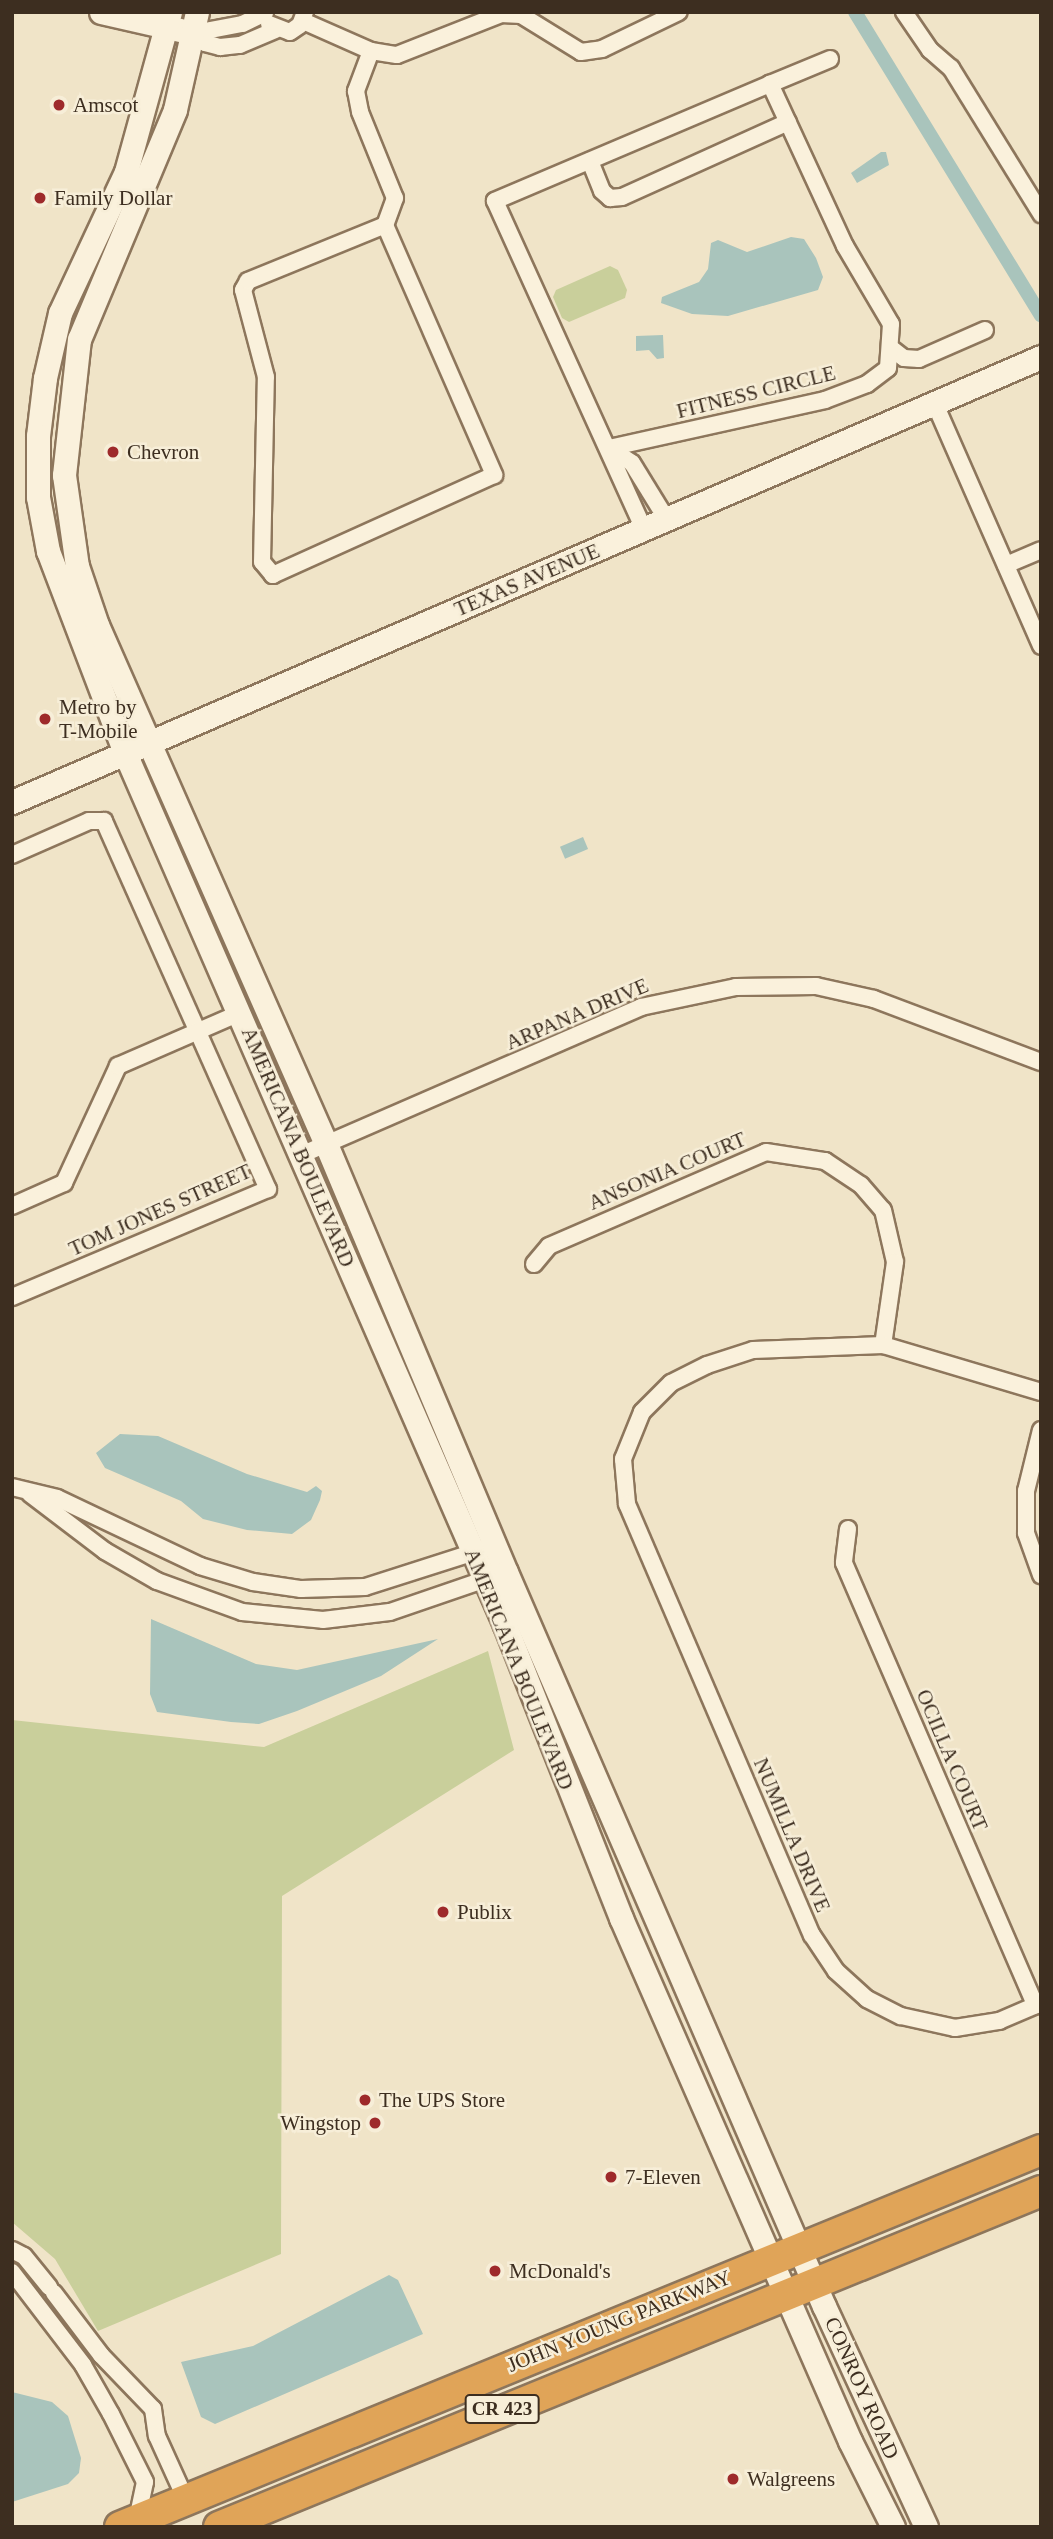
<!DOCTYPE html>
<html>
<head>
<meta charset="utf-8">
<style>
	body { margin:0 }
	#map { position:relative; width:1053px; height:2539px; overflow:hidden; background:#f0e4c8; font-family:Georgia,serif }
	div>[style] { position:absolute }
	.green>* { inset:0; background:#c9cf9b }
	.water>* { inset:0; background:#a9c4bc; transform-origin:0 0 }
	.canal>* { height:14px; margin:-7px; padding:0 7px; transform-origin:7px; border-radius:7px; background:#a9c4bc }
	.roads { filter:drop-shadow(2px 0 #8d765c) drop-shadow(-2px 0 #8d765c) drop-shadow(0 2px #8d765c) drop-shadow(0 -2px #8d765c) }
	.street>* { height:16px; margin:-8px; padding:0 8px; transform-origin:8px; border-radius:8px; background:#faf1dc }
	.secondary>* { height:23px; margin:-11.5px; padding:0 11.5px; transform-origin:11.5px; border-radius:11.5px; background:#faf1dc }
	.highway>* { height:30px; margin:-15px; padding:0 15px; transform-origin:15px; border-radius:15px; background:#e0a458 }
	.dots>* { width:19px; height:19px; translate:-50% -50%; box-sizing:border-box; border:4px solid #f7eed8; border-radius:50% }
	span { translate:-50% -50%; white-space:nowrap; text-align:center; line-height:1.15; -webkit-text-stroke:5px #f7eed8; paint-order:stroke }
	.shield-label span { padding:2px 5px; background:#f7eed8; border:2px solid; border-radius:5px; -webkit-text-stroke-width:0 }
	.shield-label { font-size:19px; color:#3d2e20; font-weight:700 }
	.poi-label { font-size:21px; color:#3d2e20 }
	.left { translate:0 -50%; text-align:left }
	.right { translate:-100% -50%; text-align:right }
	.street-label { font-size:21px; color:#3d2e20 }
	.frame { position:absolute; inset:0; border:14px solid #3d2e20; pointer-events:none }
</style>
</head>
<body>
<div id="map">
	<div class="green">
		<i style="clip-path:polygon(610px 266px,618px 270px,627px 290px,625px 298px,569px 322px,562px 318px,553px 297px,556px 290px)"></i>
		<i style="clip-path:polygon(488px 1651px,514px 1750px,282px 1896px,281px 2254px,98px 2331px,55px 2259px,12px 2222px,12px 1720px,264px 1747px)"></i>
	</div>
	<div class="water">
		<i style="clip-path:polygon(881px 152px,886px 152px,889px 165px,857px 183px,851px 173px)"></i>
		<i style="clip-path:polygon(791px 237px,804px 239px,816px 258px,823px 277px,818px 290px,728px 316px,692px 314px,661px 303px,662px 297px,699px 282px,708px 269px,711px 243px,718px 240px,747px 252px)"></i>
		<i style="clip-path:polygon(663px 335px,664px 358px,657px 359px,649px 350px,636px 351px,636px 336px)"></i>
		<i style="left:583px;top:837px;width:13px;height:25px;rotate:67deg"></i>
		<i style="clip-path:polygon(120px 1434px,158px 1436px,247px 1474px,307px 1492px,316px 1486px,322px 1491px,320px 1500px,311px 1520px,292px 1534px,247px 1530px,203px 1519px,181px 1501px,105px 1468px,96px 1453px)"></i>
		<i style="clip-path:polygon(151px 1619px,256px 1664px,297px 1670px,438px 1639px,381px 1676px,297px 1711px,259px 1724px,231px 1722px,157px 1712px,150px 1694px)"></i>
		<i style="clip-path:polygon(389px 2275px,398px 2280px,423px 2334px,215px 2424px,201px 2417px,181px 2362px,253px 2346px)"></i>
		<i style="clip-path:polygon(12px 2392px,52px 2402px,68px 2416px,81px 2458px,79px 2473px,68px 2484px,12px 2502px)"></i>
	</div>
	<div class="canal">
		<i style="left:855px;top:12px;width:356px;rotate:58.5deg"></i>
	</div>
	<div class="roads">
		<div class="street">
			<i style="left:904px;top:12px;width:46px;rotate:55.6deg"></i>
			<i style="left:930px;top:50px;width:28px;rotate:41deg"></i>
			<i style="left:951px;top:68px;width:172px;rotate:58.3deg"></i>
			<i style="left:265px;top:13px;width:25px;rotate:154deg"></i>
			<i style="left:242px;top:24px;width:49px;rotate:169.4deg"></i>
			<i style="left:194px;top:33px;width:15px;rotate:42deg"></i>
			<i style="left:205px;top:43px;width:16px;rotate:15deg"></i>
			<i style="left:220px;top:47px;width:20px;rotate:-6deg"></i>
			<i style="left:240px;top:45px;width:38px;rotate:-23deg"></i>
			<i style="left:303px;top:21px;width:74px;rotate:23.8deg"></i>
			<i style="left:371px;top:51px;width:26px;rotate:9deg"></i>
			<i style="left:397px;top:55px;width:112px;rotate:-21.5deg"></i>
			<i style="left:501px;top:14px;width:20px;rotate:3deg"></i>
			<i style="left:521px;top:15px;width:70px;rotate:31.7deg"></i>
			<i style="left:581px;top:52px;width:21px;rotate:-8deg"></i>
			<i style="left:602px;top:49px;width:85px;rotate:-25.7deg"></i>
			<i style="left:269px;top:24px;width:22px;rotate:21deg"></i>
			<i style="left:290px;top:32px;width:12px;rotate:-35deg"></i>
			<i style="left:300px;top:25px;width:14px;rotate:-69deg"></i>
			<i style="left:371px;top:51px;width:43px;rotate:110.6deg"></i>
			<i style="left:356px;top:91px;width:21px;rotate:79deg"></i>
			<i style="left:360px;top:112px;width:93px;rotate:67.9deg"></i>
			<i style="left:395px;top:198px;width:29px;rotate:110deg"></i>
			<i style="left:770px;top:84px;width:65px;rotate:-22.6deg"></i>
			<i style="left:590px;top:161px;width:32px;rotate:68deg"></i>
			<i style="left:602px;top:191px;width:11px;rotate:41deg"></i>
			<i style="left:610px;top:198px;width:12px;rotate:-5deg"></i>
			<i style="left:622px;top:197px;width:182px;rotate:-24.3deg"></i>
			<i style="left:385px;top:225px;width:273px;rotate:66.4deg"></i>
			<i style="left:494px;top:475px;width:243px;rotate:155.7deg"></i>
			<i style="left:273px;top:575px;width:17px;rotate:-130deg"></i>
			<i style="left:262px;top:562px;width:185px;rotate:-88.8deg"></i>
			<i style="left:266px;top:377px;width:90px;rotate:-104.8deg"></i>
			<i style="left:243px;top:290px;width:10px;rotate:-61deg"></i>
			<i style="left:248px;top:281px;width:148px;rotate:-22.2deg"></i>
			<i style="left:892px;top:349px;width:15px;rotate:37deg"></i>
			<i style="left:904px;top:358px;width:15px;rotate:4deg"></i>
			<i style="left:919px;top:359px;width:72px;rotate:-23.7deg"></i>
			<i style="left:935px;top:404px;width:264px;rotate:66.3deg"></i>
			<i style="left:609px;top:448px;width:221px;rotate:-12.5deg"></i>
			<i style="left:825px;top:400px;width:45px;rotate:-20.9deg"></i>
			<i style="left:867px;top:384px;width:26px;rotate:-37deg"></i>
			<i style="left:888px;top:368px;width:44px;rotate:-86.1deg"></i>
			<i style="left:891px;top:324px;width:91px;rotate:-120.5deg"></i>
			<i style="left:845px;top:246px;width:179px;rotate:-114.8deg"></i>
			<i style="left:770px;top:84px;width:299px;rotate:157deg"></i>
			<i style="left:495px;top:201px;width:361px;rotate:65.6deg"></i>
			<i style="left:609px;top:448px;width:27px;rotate:33deg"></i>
			<i style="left:632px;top:463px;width:67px;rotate:58.4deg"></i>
			<i style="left:1006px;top:565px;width:38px;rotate:-23deg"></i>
			<i style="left:12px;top:855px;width:84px;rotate:-23.8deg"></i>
			<i style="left:89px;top:821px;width:15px"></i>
			<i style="left:104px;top:821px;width:403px;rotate:66deg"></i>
			<i style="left:268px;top:1189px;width:278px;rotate:157.1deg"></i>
			<i style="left:301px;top:1155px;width:371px;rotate:-23.5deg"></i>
			<i style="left:641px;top:1007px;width:97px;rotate:-11.9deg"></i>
			<i style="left:736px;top:987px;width:80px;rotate:-0.7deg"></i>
			<i style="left:816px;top:986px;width:59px;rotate:12.6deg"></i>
			<i style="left:874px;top:999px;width:178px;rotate:20.7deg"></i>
			<i style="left:12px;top:1206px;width:57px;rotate:-23.9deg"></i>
			<i style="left:64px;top:1183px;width:129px;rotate:-65.2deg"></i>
			<i style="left:118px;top:1066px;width:133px;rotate:-23.5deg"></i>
			<i style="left:534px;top:1264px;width:23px;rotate:-50deg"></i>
			<i style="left:549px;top:1246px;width:236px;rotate:-23.4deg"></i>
			<i style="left:766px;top:1152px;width:60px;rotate:8.7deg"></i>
			<i style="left:825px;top:1161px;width:43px;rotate:33.7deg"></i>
			<i style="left:861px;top:1185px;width:33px;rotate:49deg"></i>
			<i style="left:883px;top:1210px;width:53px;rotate:77deg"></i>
			<i style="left:895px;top:1262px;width:84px;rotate:98.2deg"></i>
			<i style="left:1041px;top:1392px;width:165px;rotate:-163.4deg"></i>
			<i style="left:883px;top:1345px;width:130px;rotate:177.8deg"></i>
			<i style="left:753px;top:1350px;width:48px;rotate:161.9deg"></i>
			<i style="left:707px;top:1365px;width:40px;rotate:153.4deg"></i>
			<i style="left:671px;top:1383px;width:41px;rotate:135deg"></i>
			<i style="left:642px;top:1412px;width:51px;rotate:112deg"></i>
			<i style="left:623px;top:1459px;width:45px;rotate:84.9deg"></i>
			<i style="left:627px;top:1504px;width:469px;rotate:66.8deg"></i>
			<i style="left:812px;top:1935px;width:43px;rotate:56.3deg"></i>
			<i style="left:836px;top:1971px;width:42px;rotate:42.1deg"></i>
			<i style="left:867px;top:1999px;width:38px;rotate:27deg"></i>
			<i style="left:901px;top:2016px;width:55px;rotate:12.5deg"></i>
			<i style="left:955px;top:2028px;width:45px;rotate:-9deg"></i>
			<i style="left:999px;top:2021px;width:46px;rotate:-23.2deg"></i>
			<i style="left:1041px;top:1430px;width:63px;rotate:103.8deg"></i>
			<i style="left:1026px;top:1491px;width:42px;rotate:90deg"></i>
			<i style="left:1026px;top:1533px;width:45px;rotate:70.3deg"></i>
			<i style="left:12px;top:1487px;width:46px;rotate:13.7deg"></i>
			<i style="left:57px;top:1498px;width:158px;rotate:25.4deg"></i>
			<i style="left:200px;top:1566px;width:55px;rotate:16.8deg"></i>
			<i style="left:253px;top:1582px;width:49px;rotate:8.3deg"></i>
			<i style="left:301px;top:1589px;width:64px;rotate:-1.8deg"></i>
			<i style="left:365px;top:1587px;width:122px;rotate:-17.7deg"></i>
			<i style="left:30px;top:1494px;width:94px;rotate:37.2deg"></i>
			<i style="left:105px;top:1551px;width:60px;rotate:30deg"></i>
			<i style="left:157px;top:1581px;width:90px;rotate:20deg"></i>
			<i style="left:242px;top:1612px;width:81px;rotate:5.6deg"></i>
			<i style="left:323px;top:1620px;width:67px;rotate:-6.8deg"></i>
			<i style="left:390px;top:1612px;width:111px;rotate:-18.9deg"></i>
			<i style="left:848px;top:1529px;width:34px;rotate:97deg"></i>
			<i style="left:844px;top:1563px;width:482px;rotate:66.6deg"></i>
			<i style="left:12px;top:2250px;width:13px;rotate:27deg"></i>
			<i style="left:24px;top:2256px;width:40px;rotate:51deg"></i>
			<i style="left:12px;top:2272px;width:117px;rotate:52.6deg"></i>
			<i style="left:83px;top:2365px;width:56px;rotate:60.3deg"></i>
			<i style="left:111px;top:2414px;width:76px;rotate:63.4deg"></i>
			<i style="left:145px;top:2482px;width:39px;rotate:102deg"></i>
			<i style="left:54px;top:2293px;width:78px;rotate:52.8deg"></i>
			<i style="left:101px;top:2355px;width:75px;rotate:46.1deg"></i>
			<i style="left:153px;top:2409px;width:27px;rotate:82deg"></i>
			<i style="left:157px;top:2436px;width:72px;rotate:65.6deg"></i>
		</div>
		<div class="secondary">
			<i style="left:101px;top:12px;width:81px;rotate:12.8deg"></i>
			<i style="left:170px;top:12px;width:166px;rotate:105.4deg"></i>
			<i style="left:126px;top:172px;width:156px;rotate:115.1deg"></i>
			<i style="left:60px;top:313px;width:67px;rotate:103deg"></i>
			<i style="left:45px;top:378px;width:58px;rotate:96.9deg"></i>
			<i style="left:38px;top:436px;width:61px;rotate:90deg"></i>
			<i style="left:38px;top:497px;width:55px;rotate:79.5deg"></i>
			<i style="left:48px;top:551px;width:216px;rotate:69.1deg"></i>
			<i style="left:125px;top:753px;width:951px;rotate:66.45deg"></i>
			<i style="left:505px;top:1625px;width:315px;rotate:68.4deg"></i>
			<i style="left:621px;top:1918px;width:571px;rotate:66.35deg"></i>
			<i style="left:850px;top:2441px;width:96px;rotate:63.4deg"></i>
			<i style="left:197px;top:12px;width:100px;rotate:102.7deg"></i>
			<i style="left:175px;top:110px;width:248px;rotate:112.7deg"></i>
			<i style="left:79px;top:339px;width:137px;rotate:96.3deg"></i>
			<i style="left:64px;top:475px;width:92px;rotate:81.9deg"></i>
			<i style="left:77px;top:566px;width:62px;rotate:71.3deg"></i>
			<i style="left:97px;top:625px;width:567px;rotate:66.19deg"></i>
			<i style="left:326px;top:1144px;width:464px;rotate:67.2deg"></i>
			<i style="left:506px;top:1572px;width:800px;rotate:66.58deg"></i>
			<i style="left:824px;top:2306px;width:243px;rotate:65.2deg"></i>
			<i style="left:12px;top:802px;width:1121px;rotate:-23.39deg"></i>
		</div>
		<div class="highway">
			<i style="left:120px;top:2527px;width:995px;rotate:-22.26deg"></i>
			<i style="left:219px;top:2527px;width:888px;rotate:-22.23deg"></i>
		</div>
	</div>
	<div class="dots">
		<i style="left:59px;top:105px;background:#9e2a2b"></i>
		<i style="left:40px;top:198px;background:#9e2a2b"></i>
		<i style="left:113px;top:452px;background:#9e2a2b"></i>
		<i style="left:45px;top:719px;background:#9e2a2b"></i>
		<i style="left:443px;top:1912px;background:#9e2a2b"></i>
		<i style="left:365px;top:2100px;background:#9e2a2b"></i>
		<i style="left:375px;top:2123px;background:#9e2a2b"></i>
		<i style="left:611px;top:2177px;background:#9e2a2b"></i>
		<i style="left:495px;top:2271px;background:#9e2a2b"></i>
		<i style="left:733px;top:2479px;background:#9e2a2b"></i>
	</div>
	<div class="shield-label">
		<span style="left:502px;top:2409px">CR 423</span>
	</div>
	<div class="poi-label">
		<span class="left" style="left:73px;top:105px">Amscot</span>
		<span class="left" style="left:54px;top:198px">Family Dollar</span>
		<span class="left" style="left:127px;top:452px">Chevron</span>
		<span class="left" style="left:59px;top:719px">Metro by<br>T-Mobile</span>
		<span class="left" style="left:457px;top:1912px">Publix</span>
		<span class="left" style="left:379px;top:2100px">The UPS Store</span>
		<span class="right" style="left:361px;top:2123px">Wingstop</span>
		<span class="left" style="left:625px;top:2177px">7-Eleven</span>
		<span class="left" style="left:509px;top:2271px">McDonald's</span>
		<span class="left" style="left:747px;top:2479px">Walgreens</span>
	</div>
	<div class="street-label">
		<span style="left:756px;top:392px;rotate:-14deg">FITNESS CIRCLE</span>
		<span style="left:527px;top:580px;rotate:-23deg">TEXAS AVENUE</span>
		<span style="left:577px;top:1014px;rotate:-23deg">ARPANA DRIVE</span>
		<span style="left:298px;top:1147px;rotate:67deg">AMERICANA BOULEVARD</span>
		<span style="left:667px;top:1171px;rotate:-23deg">ANSONIA COURT</span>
		<span style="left:160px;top:1210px;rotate:-24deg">TOM JONES STREET</span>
		<span style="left:519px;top:1669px;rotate:68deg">AMERICANA BOULEVARD</span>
		<span style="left:952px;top:1760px;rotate:67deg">OCILLA COURT</span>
		<span style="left:792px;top:1835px;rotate:67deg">NUMILLA DRIVE</span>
		<span style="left:619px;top:2321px;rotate:-22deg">JOHN YOUNG PARKWAY</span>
		<span style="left:862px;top:2388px;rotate:66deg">CONROY ROAD</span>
	</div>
	<div class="frame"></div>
</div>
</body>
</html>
